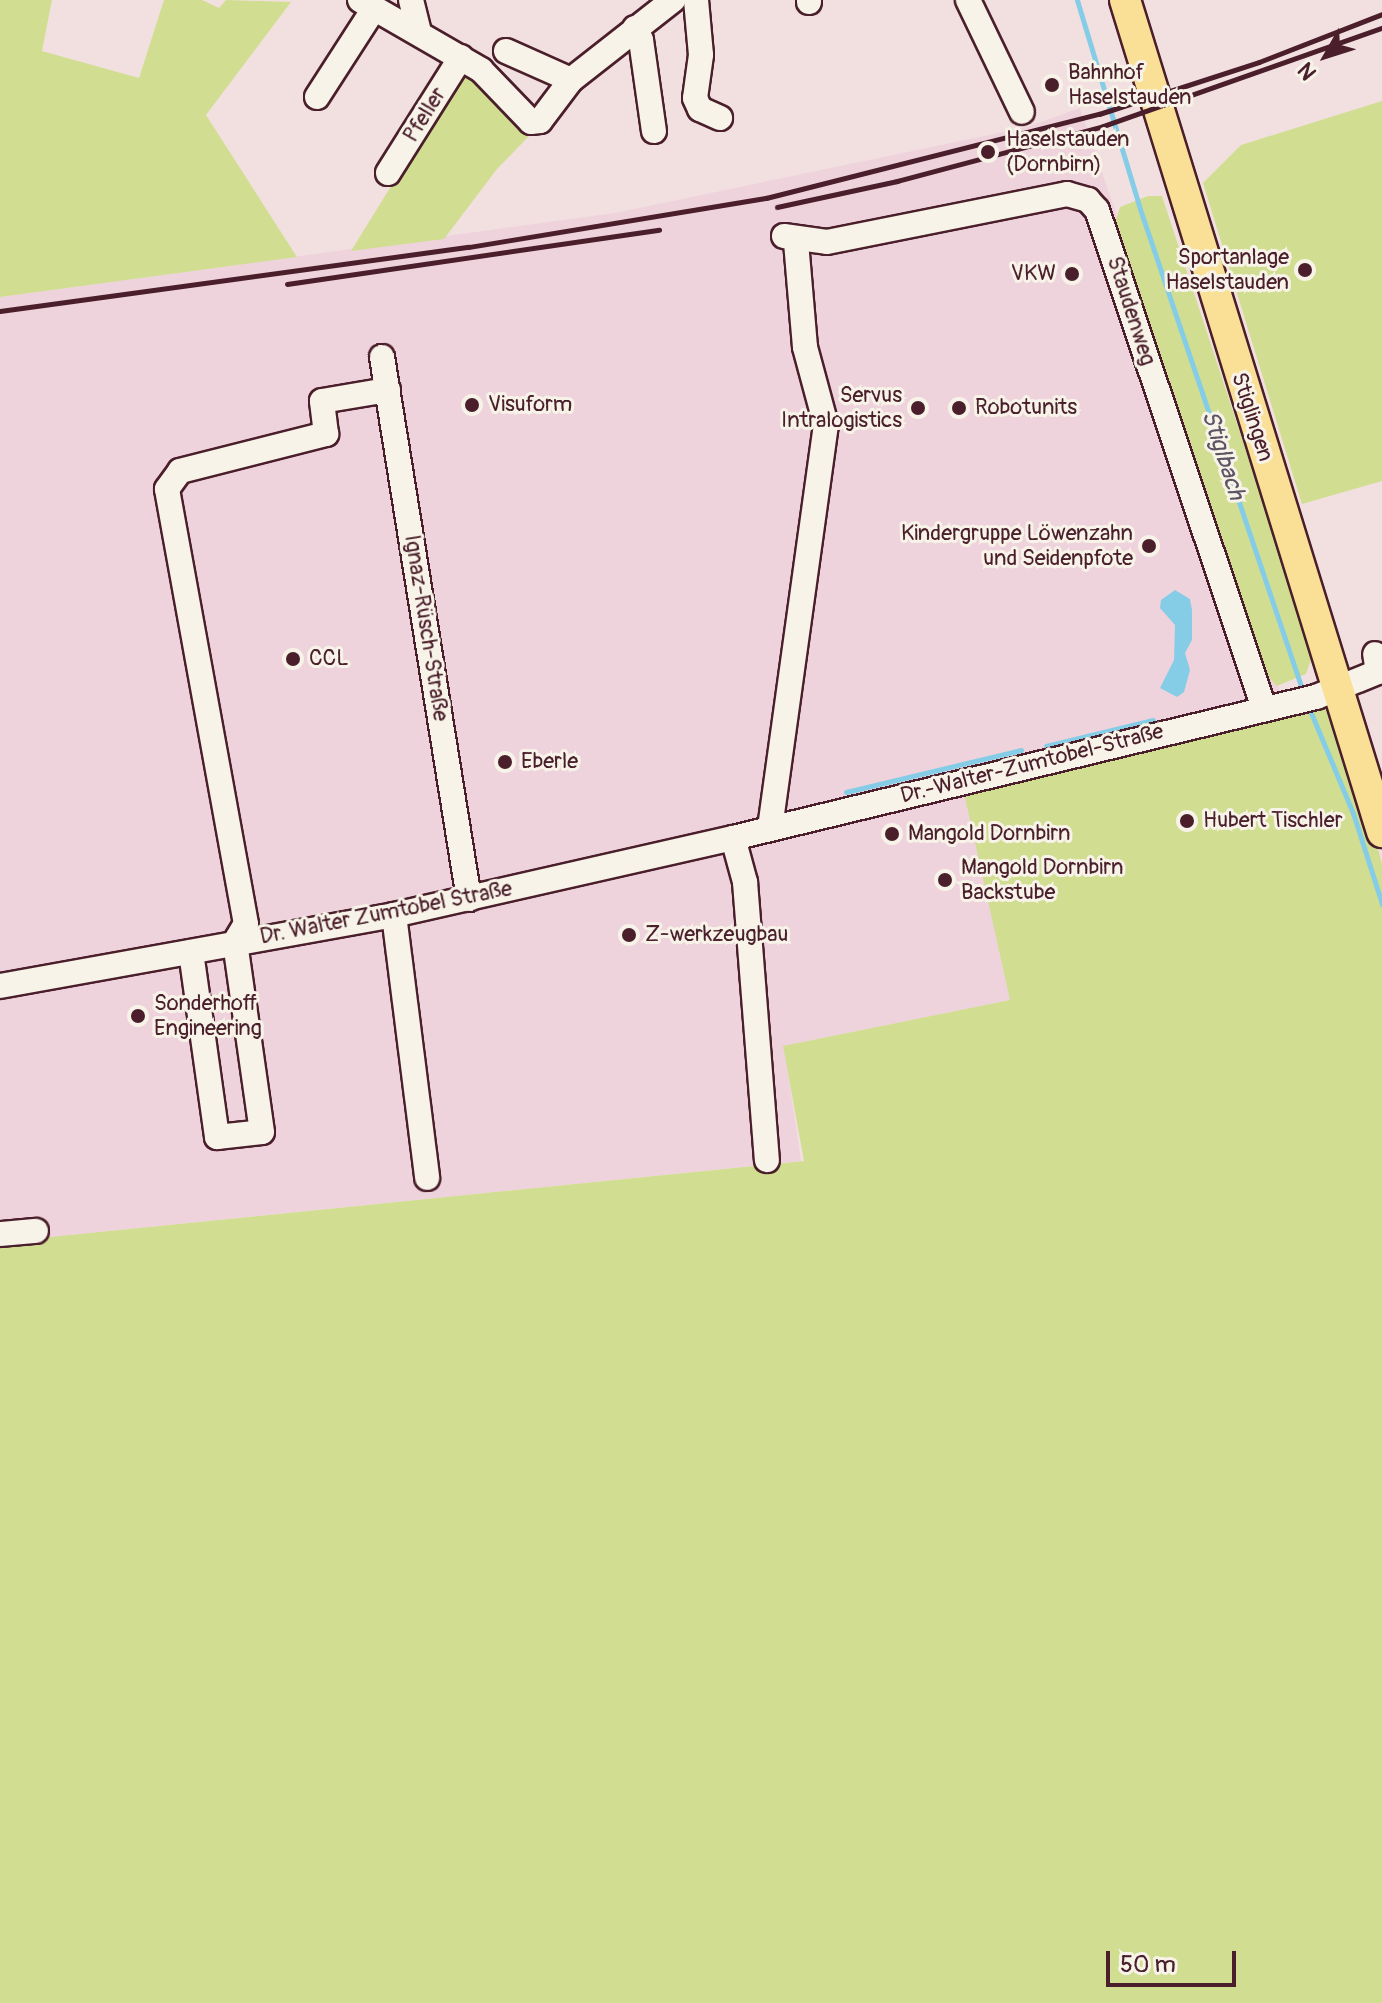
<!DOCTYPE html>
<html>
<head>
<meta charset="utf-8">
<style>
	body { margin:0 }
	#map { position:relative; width:1382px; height:2003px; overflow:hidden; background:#f2e0e1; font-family:Pangolin,sans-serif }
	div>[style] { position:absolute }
	.built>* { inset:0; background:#efd3dc }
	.green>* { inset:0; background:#d1de91 }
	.water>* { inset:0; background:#85cde6 }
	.stream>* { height:5px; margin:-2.5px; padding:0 2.5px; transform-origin:2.5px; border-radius:2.5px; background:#85cde6 }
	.roads { filter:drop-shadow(2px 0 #4a1f2b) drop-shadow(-2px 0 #4a1f2b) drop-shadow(0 2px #4a1f2b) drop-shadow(0 -2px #4a1f2b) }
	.minor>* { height:24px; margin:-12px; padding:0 12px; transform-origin:12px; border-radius:12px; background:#f7f3e8 }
	.major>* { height:30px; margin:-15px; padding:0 15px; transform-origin:15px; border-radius:15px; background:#fadf96 }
	.rail>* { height:5px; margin:-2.5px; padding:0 2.5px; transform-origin:2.5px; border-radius:2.5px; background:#4a1f2b }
	.dots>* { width:22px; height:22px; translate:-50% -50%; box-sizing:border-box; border:4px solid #f7f3e8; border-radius:50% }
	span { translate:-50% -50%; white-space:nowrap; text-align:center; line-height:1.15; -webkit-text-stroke:6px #f7f3e8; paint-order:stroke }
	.poi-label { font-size:22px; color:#4a1f2b }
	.left { translate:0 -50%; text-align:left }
	.right { translate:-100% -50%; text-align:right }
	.street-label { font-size:22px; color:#4a1f2b }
	.water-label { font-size:24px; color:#5c5363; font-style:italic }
	.north { position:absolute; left:1286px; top:16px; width:80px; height:80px; -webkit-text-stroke:6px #f7f3e8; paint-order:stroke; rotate:231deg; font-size:22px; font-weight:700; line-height:32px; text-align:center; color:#4a1f2b }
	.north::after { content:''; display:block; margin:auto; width:28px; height:36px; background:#4a1f2b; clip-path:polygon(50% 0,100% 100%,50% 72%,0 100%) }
	.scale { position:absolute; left:1106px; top:1951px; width:130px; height:36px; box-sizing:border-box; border:4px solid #4a1f2b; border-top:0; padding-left:10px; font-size:24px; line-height:28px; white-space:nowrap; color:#4a1f2b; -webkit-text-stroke:6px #f7f3e8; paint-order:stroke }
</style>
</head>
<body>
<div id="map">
	<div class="built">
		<i style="clip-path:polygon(1080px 108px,1285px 705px,1010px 1000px,784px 1046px,801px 1161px,0 1242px,0 297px,615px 213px,1027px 127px)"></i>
	</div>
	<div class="green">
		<i style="clip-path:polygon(0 0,52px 0,42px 51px,139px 78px,164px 0,202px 0,219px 8px,226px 0,291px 2px,206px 115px,297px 257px,0 297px)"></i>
		<i style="clip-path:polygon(464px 68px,532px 133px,497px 169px,444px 239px,351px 251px)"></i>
		<i style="clip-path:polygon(1382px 101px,1382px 481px,1302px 504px,1203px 183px,1241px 145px)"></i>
		<i style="clip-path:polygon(1148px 196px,1162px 196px,1313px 654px,1306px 674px,1277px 686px,1262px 670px,1114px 227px,1120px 207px)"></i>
		<i style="clip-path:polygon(1338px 690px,1382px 864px,1382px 2003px,0 2003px,0 1242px,804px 1161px,783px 1046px,1010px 1000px,962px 784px)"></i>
	</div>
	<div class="water">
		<i style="clip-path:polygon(1175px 590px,1190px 599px,1192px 610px,1192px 640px,1185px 653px,1190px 670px,1184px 692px,1177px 697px,1160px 688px,1174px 660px,1175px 625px,1160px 608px,1161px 600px)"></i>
	</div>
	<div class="stream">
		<i style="left:1077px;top:0;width:218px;rotate:73.2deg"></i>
		<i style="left:1140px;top:209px;width:513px;rotate:71.35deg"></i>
		<i style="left:1309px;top:708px;width:114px;rotate:67.3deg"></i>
		<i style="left:1353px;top:813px;width:96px;rotate:72.3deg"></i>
		<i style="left:1046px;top:746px;width:110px;rotate:-13.7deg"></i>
		<i style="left:846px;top:792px;width:180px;rotate:-13.5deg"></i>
	</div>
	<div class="roads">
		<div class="minor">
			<i style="left:360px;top:0;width:140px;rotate:30deg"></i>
			<i style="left:481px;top:70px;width:72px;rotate:46.1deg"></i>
			<i style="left:531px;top:122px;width:9px;rotate:-6deg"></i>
			<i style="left:540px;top:121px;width:51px;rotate:-52.9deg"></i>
			<i style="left:571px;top:80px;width:130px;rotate:-38.1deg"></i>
			<i style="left:411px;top:0;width:30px;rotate:76deg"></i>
			<i style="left:696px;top:0;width:55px;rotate:84.8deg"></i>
			<i style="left:701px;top:55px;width:43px;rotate:97.9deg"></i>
			<i style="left:695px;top:98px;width:12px;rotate:66deg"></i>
			<i style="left:700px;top:109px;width:22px;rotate:24deg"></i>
			<i style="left:809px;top:0;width:2px;rotate:90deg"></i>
			<i style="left:968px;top:0;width:124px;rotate:64.3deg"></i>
			<i style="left:635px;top:28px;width:13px;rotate:63deg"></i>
			<i style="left:641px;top:40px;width:92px;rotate:81.9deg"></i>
			<i style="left:506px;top:51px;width:71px;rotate:24deg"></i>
			<i style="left:317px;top:97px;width:103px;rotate:-57.2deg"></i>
			<i style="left:388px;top:173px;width:137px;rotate:-57.8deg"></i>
			<i style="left:784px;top:236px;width:43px;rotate:7.9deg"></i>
			<i style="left:827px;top:242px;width:245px;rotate:-11.3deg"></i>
			<i style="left:1067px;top:194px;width:22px;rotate:16deg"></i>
			<i style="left:1088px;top:200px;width:13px;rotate:48deg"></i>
			<i style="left:1097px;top:210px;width:525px;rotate:71.46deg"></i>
			<i style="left:382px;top:357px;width:549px;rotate:80.88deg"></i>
			<i style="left:770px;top:828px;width:407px;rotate:-82.1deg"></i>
			<i style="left:826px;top:425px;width:81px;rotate:-105.1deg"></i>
			<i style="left:805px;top:347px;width:106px;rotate:-94.9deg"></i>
			<i style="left:733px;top:838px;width:46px;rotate:74.7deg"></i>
			<i style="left:745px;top:882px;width:279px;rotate:85.5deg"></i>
			<i style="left:394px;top:915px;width:265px;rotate:82.8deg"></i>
			<i style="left:191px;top:952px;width:187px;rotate:82deg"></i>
			<i style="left:217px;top:1137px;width:45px;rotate:-6.3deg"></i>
			<i style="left:262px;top:1132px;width:192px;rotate:-98.1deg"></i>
			<i style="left:235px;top:942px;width:21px;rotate:-59deg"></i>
			<i style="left:246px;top:924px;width:442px;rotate:-100.3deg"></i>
			<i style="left:167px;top:489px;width:22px;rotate:-54deg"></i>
			<i style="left:180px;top:471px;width:151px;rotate:-14.2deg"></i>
			<i style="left:326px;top:434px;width:33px;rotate:-97deg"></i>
			<i style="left:322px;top:401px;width:67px;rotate:-9.5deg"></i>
			<i style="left:0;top:986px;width:400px;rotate:-10.2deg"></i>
			<i style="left:394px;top:915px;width:348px;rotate:-12.8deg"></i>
			<i style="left:733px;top:838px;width:600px;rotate:-13.6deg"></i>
			<i style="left:1316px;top:697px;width:67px;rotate:-22deg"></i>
			<i style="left:1378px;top:672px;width:18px;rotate:-99deg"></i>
			<i style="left:0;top:1234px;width:36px;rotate:-5deg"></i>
		</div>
		<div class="major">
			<i style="left:1125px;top:0;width:871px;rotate:72.83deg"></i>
		</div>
	</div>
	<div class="rail">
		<i style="left:777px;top:207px;width:123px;rotate:-12.2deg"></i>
		<i style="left:897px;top:181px;width:213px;rotate:-14.9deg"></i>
		<i style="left:1103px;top:126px;width:296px;rotate:-19.4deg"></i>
		<i style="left:287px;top:284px;width:376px;rotate:-8.3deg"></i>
		<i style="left:0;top:311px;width:473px;rotate:-7.8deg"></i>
		<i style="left:469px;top:247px;width:301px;rotate:-9.4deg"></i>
		<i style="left:766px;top:198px;width:343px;rotate:-14.2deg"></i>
		<i style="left:1099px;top:114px;width:168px;rotate:-18deg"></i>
		<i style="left:1259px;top:62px;width:132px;rotate:-21.3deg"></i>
	</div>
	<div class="dots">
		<i style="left:1052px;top:85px;background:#4a1f2b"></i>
		<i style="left:988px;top:152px;background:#4a1f2b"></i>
		<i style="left:1305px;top:270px;background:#4a1f2b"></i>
		<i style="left:1072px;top:274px;background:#4a1f2b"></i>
		<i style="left:472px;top:405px;background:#4a1f2b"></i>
		<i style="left:918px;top:408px;background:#4a1f2b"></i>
		<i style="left:959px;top:408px;background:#4a1f2b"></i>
		<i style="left:1149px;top:546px;background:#4a1f2b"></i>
		<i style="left:293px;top:659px;background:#4a1f2b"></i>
		<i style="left:505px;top:762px;background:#4a1f2b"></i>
		<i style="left:1187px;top:821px;background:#4a1f2b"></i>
		<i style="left:892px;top:834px;background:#4a1f2b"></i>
		<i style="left:945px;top:880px;background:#4a1f2b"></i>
		<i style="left:629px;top:935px;background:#4a1f2b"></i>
		<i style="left:138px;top:1016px;background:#4a1f2b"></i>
	</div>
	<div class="poi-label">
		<span class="left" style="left:1068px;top:85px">Bahnhof<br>Haselstauden</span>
		<span class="left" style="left:1006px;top:152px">Haselstauden<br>(Dornbirn)</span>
		<span class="right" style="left:1289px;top:270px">Sportanlage<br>Haselstauden</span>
		<span class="right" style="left:1056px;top:274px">VKW</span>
		<span class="right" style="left:902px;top:408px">Servus<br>Intralogistics</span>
		<span class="left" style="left:488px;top:405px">Visuform</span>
		<span class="left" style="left:975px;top:408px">Robotunits</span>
		<span class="right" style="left:1133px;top:546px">Kindergruppe Löwenzahn<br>und Seidenpfote</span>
		<span class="left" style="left:309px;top:659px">CCL</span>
		<span class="left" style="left:521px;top:762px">Eberle</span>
		<span class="left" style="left:1203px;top:821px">Hubert Tischler</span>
		<span class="left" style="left:908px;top:834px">Mangold Dornbirn</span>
		<span class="left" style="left:961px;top:880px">Mangold Dornbirn<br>Backstube</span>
		<span class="left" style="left:645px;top:935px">Z-werkzeugbau</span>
		<span class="left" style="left:154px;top:1016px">Sonderhoff<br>Engineering</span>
	</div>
	<div class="street-label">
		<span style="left:425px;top:115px;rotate:-58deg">Pfeller</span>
		<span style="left:1131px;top:311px;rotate:72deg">Staudenweg</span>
		<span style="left:1252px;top:417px;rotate:72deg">Stiglingen</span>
		<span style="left:426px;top:628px;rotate:81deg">Ignaz-Rüsch-Straße</span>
		<span style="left:1032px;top:764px;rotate:-14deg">Dr.-Walter-Zumtobel-Straße</span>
		<span style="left:386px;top:913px;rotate:-11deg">Dr. Walter Zumtobel Straße</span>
	</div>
	<div class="water-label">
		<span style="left:1223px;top:455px;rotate:72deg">Stiglbach</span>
	</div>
	<div class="north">N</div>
	<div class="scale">50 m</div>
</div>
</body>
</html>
